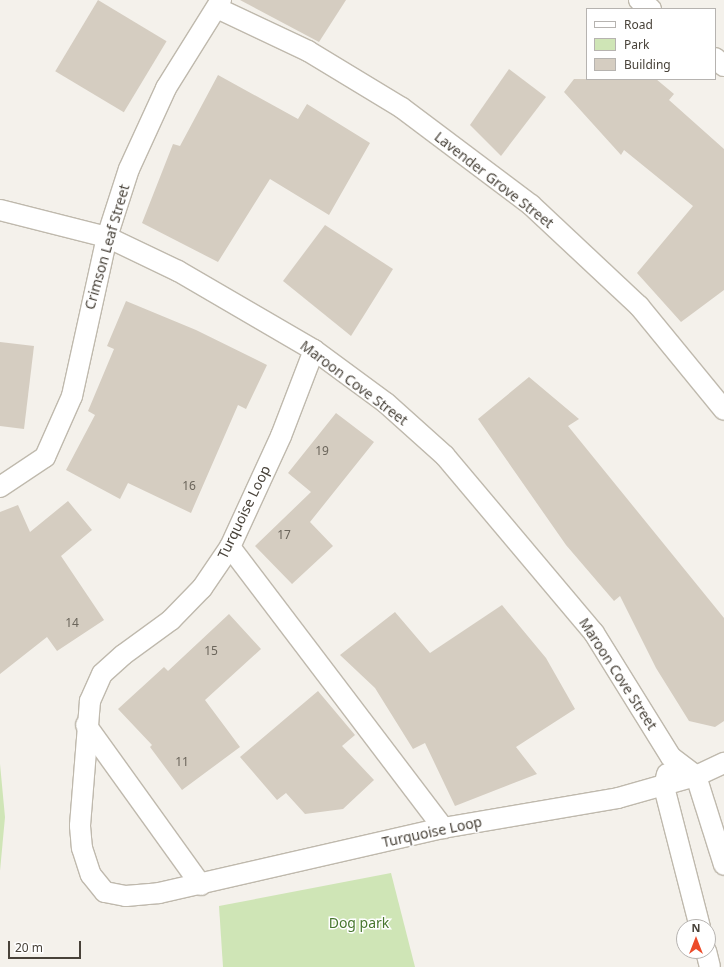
<!DOCTYPE html>
<html>
<head>
<meta charset="utf-8">
<style>
	body { margin:0 }
	#map { position:relative; width:724px; height:967px; overflow:hidden; background:#f4f1eb; font-family:"Noto Sans",sans-serif }
	div>[style] { position:absolute }
	.green>* { inset:0; background:#cfe5b6 }
	.building>* { inset:0; background:#d5cdc1; transform-origin:0 0 }
	.roads { filter:drop-shadow(1px 0 #bfb9ad) drop-shadow(-1px 0 #bfb9ad) drop-shadow(0 1px #bfb9ad) drop-shadow(0 -1px #bfb9ad) }
	.street>* { height:20px; margin:-10px; padding:0 10px; transform-origin:10px; border-radius:10px; background:#fff }
	span { translate:-50% -50%; white-space:nowrap; text-align:center; line-height:1.15; -webkit-text-stroke:3px #fff; paint-order:stroke }
	.number-label { font-size:12px; color:#6b655b }
	.number-label span { -webkit-text-stroke-width:0 }
	.street-label { font-size:14px; color:#484239 }
	.park-label { font-size:14px; color:#48772f }
	.legend { position:absolute; left:586px; top:8px; width:130px; height:72px; box-sizing:border-box; background:#fff; border:1px solid #b6b3b0; margin:0; padding:5px 7px; list-style:none; font-size:12px; color:#484239 }
	.legend li { display:flex; align-items:center; gap:8px; height:20px }
	.legend b { width:20px; border:1px solid #b6b3b0 }
	.north { position:absolute; left:676px; top:919px; width:40px; height:40px; box-sizing:border-box; background:#fff; border:1px solid #b6b3b0; border-radius:50%; rotate:0deg; font-size:11px; font-weight:700; line-height:16px; text-align:center; color:#484239 }
	.north::after { content:''; display:block; margin:auto; width:14px; height:18px; background:#ec4b2a; clip-path:polygon(50% 0,100% 100%,50% 72%,0 100%) }
	.scale { position:absolute; left:8px; top:941px; width:73px; height:18px; box-sizing:border-box; border:2px solid #484239; border-top:0; padding-left:5px; font-size:12px; line-height:14px; white-space:nowrap; color:#484239; -webkit-text-stroke:3px #fff; paint-order:stroke }
</style>
</head>
<body>
<div id="map">
	<div class="green">
		<i style="clip-path:polygon(0 764px,5px 817px,0 871px)"></i>
		<i style="clip-path:polygon(391px 873px,415px 967px,223px 967px,219px 906px)"></i>
	</div>
	<div class="building">
		<i style="left:98px;top:0;width:80px;height:83px;rotate:31deg"></i>
		<i style="clip-path:polygon(240px 0,346px 0,319px 42px)"></i>
		<i style="clip-path:polygon(509px 69px,546px 97px,501px 156px,470px 125px)"></i>
		<i style="clip-path:polygon(218px 75px,298px 119px,307px 104px,370px 143px,329px 215px,270px 179px,218px 262px,142px 223px,173px 144px,180px 146px)"></i>
		<i style="clip-path:polygon(574px 79px,656px 79px,674px 94px,669px 100px,724px 149px,724px 290px,681px 322px,637px 273px,693px 206px,624px 150px,621px 155px,564px 92px)"></i>
		<i style="clip-path:polygon(325px 225px,393px 269px,351px 336px,283px 281px)"></i>
		<i style="clip-path:polygon(126px 301px,196px 330px,267px 365px,246px 409px,238px 405px,191px 513px,128px 483px,120px 499px,66px 470px,95px 415px,88px 411px,114px 349px,107px 346px)"></i>
		<i style="clip-path:polygon(0 342px,34px 346px,24px 429px,0 426px)"></i>
		<i style="clip-path:polygon(529px 377px,579px 419px,568px 426px,724px 618px,724px 721px,715px 727px,689px 721px,656px 668px,620px 596px,614px 601px,566px 545px,478px 419px)"></i>
		<i style="clip-path:polygon(336px 413px,374px 442px,310px 522px,333px 546px,292px 584px,255px 546px,311px 492px,288px 473px)"></i>
		<i style="clip-path:polygon(68px 501px,92px 530px,61px 556px,104px 620px,57px 651px,47px 637px,0 674px,0 512px,18px 505px,30px 532px)"></i>
		<i style="clip-path:polygon(502px 605px,546px 658px,575px 709px,516px 747px,537px 774px,455px 806px,425px 743px,413px 749px,375px 688px,340px 655px,395px 612px,430px 653px)"></i>
		<i style="clip-path:polygon(229px 614px,261px 649px,205px 700px,240px 747px,182px 790px,150px 747px,152px 745px,118px 709px,164px 667px,168px 671px)"></i>
		<i style="clip-path:polygon(318px 691px,355px 735px,342px 746px,374px 780px,343px 809px,305px 814px,286px 793px,277px 800px,240px 757px)"></i>
	</div>
	<div class="roads">
		<div class="street">
			<i style="left:639px;top:0;width:15px;rotate:37deg"></i>
			<i style="left:217px;top:8px;width:101px;rotate:25.3deg"></i>
			<i style="left:308px;top:51px;width:110px;rotate:31.2deg"></i>
			<i style="left:402px;top:108px;width:161px;rotate:36.9deg"></i>
			<i style="left:531px;top:205px;width:148px;rotate:43.1deg"></i>
			<i style="left:639px;top:306px;width:134px;rotate:50.7deg"></i>
			<i style="left:715px;top:58px;width:12px;rotate:42deg"></i>
			<i style="left:0;top:210px;width:110px;rotate:14.2deg"></i>
			<i style="left:107px;top:237px;width:79px;rotate:25.6deg"></i>
			<i style="left:178px;top:271px;width:157px;rotate:30.2deg"></i>
			<i style="left:314px;top:350px;width:89px;rotate:36.4deg"></i>
			<i style="left:386px;top:403px;width:79px;rotate:41.9deg"></i>
			<i style="left:445px;top:456px;width:231px;rotate:49.9deg"></i>
			<i style="left:594px;top:633px;width:146px;rotate:58.2deg"></i>
			<i style="left:671px;top:757px;width:31px;rotate:37deg"></i>
			<i style="left:696px;top:776px;width:93px;rotate:72.5deg"></i>
			<i style="left:314px;top:350px;width:92px;rotate:111deg"></i>
			<i style="left:281px;top:436px;width:122px;rotate:114.7deg"></i>
			<i style="left:230px;top:547px;width:50px;rotate:124.3deg"></i>
			<i style="left:202px;top:588px;width:45px;rotate:134.1deg"></i>
			<i style="left:171px;top:620px;width:59px;rotate:143.9deg"></i>
			<i style="left:123px;top:655px;width:28px;rotate:138deg"></i>
			<i style="left:102px;top:674px;width:30px;rotate:114deg"></i>
			<i style="left:90px;top:701px;width:125px;rotate:94.6deg"></i>
			<i style="left:80px;top:826px;width:22px;rotate:85deg"></i>
			<i style="left:82px;top:848px;width:28px;rotate:72deg"></i>
			<i style="left:91px;top:875px;width:22px;rotate:51deg"></i>
			<i style="left:105px;top:892px;width:21px;rotate:11deg"></i>
			<i style="left:126px;top:896px;width:33px;rotate:-5deg"></i>
			<i style="left:159px;top:893px;width:291px;rotate:-12.9deg"></i>
			<i style="left:443px;top:828px;width:178px;rotate:-9.7deg"></i>
			<i style="left:618px;top:798px;width:81px;rotate:-15.8deg"></i>
			<i style="left:696px;top:776px;width:31px;rotate:-25deg"></i>
			<i style="left:0;top:487px;width:54px;rotate:-33.7deg"></i>
			<i style="left:45px;top:457px;width:67px;rotate:-66.1deg"></i>
			<i style="left:72px;top:396px;width:163px;rotate:-77.6deg"></i>
			<i style="left:107px;top:237px;width:71px;rotate:-72.1deg"></i>
			<i style="left:129px;top:169px;width:89px;rotate:-65.4deg"></i>
			<i style="left:166px;top:88px;width:104px;rotate:-58deg"></i>
			<i style="left:230px;top:547px;width:353px;rotate:52.8deg"></i>
			<i style="left:86px;top:725px;width:197px;rotate:54.3deg"></i>
			<i style="left:667px;top:774px;width:13px;rotate:103deg"></i>
			<i style="left:664px;top:787px;width:145px;rotate:75.6deg"></i>
			<i style="left:706px;top:951px;width:16px;rotate:76deg"></i>
		</div>
	</div>
	<div class="number-label">
		<span style="left:322px;top:451px">19</span>
		<span style="left:189px;top:486px">16</span>
		<span style="left:284px;top:535px">17</span>
		<span style="left:72px;top:623px">14</span>
		<span style="left:211px;top:651px">15</span>
		<span style="left:182px;top:762px">11</span>
	</div>
	<div class="street-label">
		<span style="left:494px;top:180px;rotate:38deg">Lavender Grove Street</span>
		<span style="left:107px;top:247px;rotate:-74deg">Crimson Leaf Street</span>
		<span style="left:354px;top:383px;rotate:37deg">Maroon Cove Street</span>
		<span style="left:244px;top:512px;rotate:-64deg">Turquoise Loop</span>
		<span style="left:618px;top:674px;rotate:57deg">Maroon Cove Street</span>
		<span style="left:432px;top:832px;rotate:-12deg">Turquoise Loop</span>
	</div>
	<div class="park-label">
		<span style="left:359px;top:923px">Dog park</span>
	</div>
	<ul class="legend">
	<li><b style="height:5px;background:#fff"></b>Road</li>
	<li><b style="height:11px;background:#cfe5b6"></b>Park</li>
	<li><b style="height:11px;background:#d5cdc1"></b>Building</li>
	</ul>
	<div class="north">N</div>
	<div class="scale">20 m</div>
</div>
</body>
</html>
